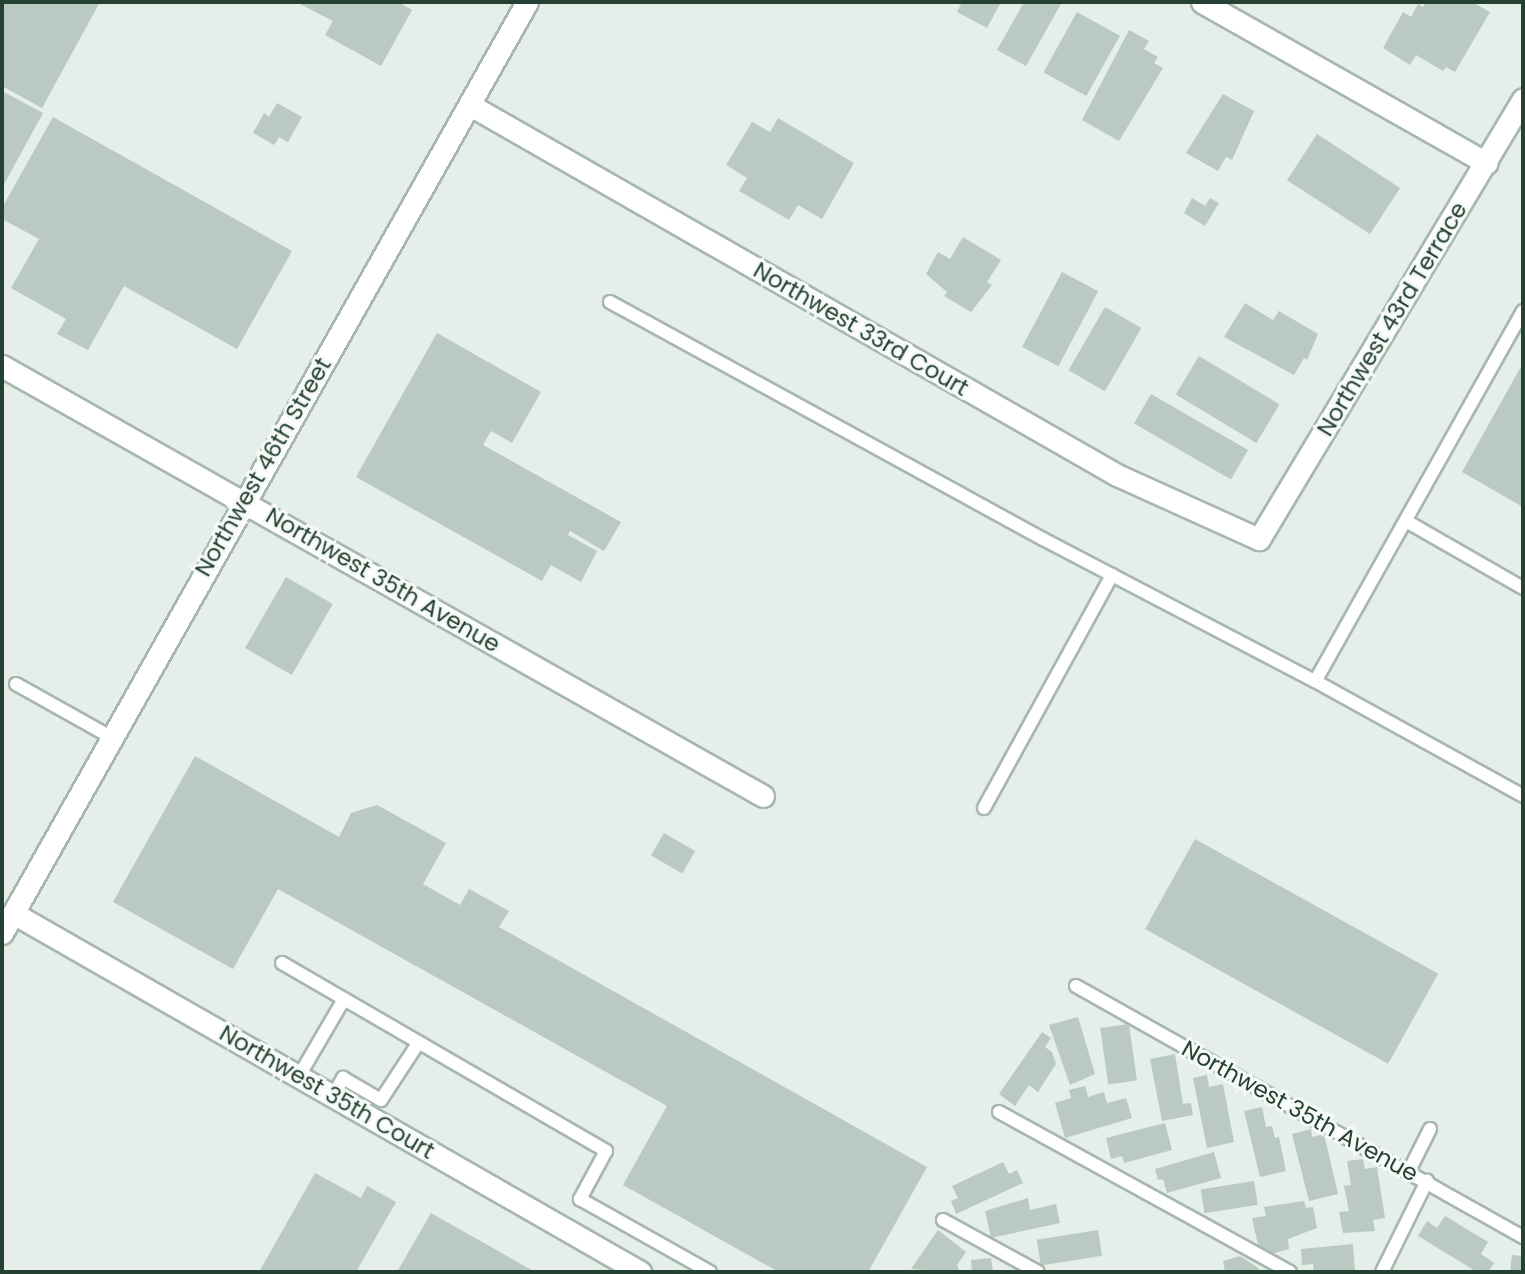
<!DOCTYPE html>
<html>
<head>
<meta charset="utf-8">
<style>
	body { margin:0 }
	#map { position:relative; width:1525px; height:1274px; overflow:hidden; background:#e5eee8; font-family:Poppins,sans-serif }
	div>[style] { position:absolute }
	.building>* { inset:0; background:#bac9c1; transform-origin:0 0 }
	.roads { filter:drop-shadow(2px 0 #a7b7ae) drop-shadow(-2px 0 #a7b7ae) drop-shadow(0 2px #a7b7ae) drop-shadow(0 -2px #a7b7ae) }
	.service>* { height:12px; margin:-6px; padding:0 6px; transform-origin:6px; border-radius:6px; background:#fff }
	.minor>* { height:21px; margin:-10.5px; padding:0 10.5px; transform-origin:10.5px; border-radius:10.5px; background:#fff }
	.tertiary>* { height:21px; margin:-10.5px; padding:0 10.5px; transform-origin:10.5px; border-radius:10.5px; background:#fff }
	span { translate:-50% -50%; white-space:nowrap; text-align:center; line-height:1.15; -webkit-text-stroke:6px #f6faf7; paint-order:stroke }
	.street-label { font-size:23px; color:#244133 }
	.frame { position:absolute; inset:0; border:4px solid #244133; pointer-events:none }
</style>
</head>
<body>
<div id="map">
	<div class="building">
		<i style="clip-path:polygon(2px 2px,100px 2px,42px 108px,2px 86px)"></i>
		<i style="clip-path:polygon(296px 2px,398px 2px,412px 10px,381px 66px,325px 35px,333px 21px)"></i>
		<i style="clip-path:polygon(962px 2px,1001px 2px,987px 28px,957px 12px)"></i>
		<i style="clip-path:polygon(1024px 2px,1062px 2px,1026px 66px,997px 50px)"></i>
		<i style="clip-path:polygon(1426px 2px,1472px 2px,1490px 12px,1455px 72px,1446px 67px,1443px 71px,1416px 55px,1410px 65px,1383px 48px,1403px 12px,1411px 17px,1418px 4px,1423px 7px)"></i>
		<i style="left:1077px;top:12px;width:49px;height:69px;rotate:29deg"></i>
		<i style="clip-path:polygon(1129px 30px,1149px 41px,1144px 49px,1158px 57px,1154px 63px,1163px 68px,1119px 141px,1082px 120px)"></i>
		<i style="clip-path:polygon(2px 91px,43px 113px,2px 188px)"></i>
		<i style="clip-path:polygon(1223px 94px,1254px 111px,1232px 160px,1226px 157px,1218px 171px,1186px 153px)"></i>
		<i style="clip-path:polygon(277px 103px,302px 117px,288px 142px,279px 137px,274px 145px,253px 133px,264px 113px,269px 117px)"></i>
		<i style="clip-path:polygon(53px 117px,292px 251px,237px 349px,124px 286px,88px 350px,57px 334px,66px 319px,11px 288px,39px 239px,2px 219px,2px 208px)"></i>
		<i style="clip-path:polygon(778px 118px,854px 163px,822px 219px,798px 205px,789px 220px,739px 191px,747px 178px,726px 165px,752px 122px,770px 132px)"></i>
		<i style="left:1317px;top:134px;width:99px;height:55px;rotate:33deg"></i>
		<i style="clip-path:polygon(1192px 198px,1205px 206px,1210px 198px,1219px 203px,1205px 226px,1184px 213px)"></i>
		<i style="clip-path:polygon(963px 237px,1001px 260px,987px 282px,992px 285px,971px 312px,944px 296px,947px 292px,926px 274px,938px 252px,950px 259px)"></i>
		<i style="left:1062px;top:272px;width:41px;height:85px;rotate:28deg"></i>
		<i style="clip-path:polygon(1245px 303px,1273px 320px,1279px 311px,1318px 334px,1307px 360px,1304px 358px,1294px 375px,1224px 337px)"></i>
		<i style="left:1105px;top:307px;width:42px;height:73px;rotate:30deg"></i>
		<i style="clip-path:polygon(437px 333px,541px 392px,512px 443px,491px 431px,483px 445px,621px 522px,604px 551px,570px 531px,568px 535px,597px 551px,581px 582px,551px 565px,542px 581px,356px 477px)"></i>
		<i style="left:1199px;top:356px;width:94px;height:45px;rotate:31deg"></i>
		<i style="clip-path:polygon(1523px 363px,1523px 507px,1462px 472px)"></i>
		<i style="left:1151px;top:394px;width:112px;height:34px;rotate:30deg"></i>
		<i style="left:286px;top:577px;width:54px;height:82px;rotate:30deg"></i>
		<i style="clip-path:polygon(195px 756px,339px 837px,351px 813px,377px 805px,446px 843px,423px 884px,460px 905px,469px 889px,509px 911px,499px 927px,927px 1167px,868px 1272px,779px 1272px,623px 1185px,667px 1106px,278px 889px,233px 969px,113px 902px)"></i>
		<i style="left:664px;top:833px;width:36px;height:26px;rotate:30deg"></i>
		<i style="left:1195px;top:839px;width:278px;height:103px;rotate:29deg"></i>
		<i style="clip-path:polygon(1078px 1017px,1095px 1074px,1070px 1085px,1049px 1025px)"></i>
		<i style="left:1129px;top:1024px;width:57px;height:29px;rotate:82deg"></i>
		<i style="clip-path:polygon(1042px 1032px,1051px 1038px,1045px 1047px,1052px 1052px,1056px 1064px,1038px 1092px,1029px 1085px,1015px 1106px,999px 1094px)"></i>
		<i style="clip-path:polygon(1175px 1054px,1183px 1104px,1191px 1103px,1193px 1115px,1162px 1121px,1150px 1059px)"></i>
		<i style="clip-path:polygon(1207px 1075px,1209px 1087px,1223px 1084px,1234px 1142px,1207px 1148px,1193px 1078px)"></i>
		<i style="clip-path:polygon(1085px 1086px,1088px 1097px,1104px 1092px,1107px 1103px,1126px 1098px,1132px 1118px,1065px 1138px,1055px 1103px,1071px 1098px,1069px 1090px)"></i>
		<i style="clip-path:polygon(1262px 1107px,1266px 1127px,1272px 1126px,1275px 1138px,1279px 1137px,1286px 1171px,1260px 1177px,1244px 1111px)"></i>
		<i style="clip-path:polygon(1165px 1123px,1172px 1150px,1124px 1163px,1122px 1156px,1111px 1159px,1106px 1138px)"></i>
		<i style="clip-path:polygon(1311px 1129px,1312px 1137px,1324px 1134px,1338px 1194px,1309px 1201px,1292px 1134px)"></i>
		<i style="clip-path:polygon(1214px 1152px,1221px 1178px,1167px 1193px,1163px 1179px,1158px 1180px,1155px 1169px)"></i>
		<i style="clip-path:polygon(1363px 1159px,1365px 1169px,1377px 1167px,1385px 1218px,1373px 1220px,1375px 1231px,1343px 1233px,1339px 1212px,1349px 1211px,1344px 1186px,1351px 1185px,1347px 1161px)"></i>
		<i style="clip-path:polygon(1003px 1162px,1009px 1174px,1017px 1170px,1023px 1183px,956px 1214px,951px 1201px,958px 1198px,952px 1186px)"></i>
		<i style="clip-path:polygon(315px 1173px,361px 1198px,367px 1186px,396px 1202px,356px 1272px,259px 1272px)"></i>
		<i style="left:1254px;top:1181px;width:24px;height:54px;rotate:81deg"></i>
		<i style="clip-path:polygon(1028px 1198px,1030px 1210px,1056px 1204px,1060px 1223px,991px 1238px,985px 1211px)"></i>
		<i style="clip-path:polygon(1304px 1201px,1306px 1208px,1313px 1207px,1317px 1228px,1288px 1239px,1289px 1249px,1271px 1254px,1258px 1245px,1252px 1218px,1266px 1216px,1264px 1207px)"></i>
		<i style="clip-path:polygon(431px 1213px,535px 1272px,397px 1272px)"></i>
		<i style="clip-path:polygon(1445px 1216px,1488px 1242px,1481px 1254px,1494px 1263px,1488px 1272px,1477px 1272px,1418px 1236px,1427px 1221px,1437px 1228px)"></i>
		<i style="clip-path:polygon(938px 1230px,966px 1252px,957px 1265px,960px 1272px,911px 1269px)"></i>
		<i style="left:1098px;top:1230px;width:26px;height:62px;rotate:81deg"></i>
		<i style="clip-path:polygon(1353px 1244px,1355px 1270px,1314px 1272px,1313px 1264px,1302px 1265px,1301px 1249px)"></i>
		<i style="clip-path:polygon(1512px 1255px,1523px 1256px,1523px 1272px,1510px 1272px)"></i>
		<i style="clip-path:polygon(1240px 1256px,1257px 1267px,1261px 1272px,1225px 1272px,1223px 1261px)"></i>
		<i style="clip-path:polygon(991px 1258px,993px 1272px,972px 1272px,971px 1260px)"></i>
	</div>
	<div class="roads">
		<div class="service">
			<i style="left:610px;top:302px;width:494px;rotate:28.7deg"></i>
			<i style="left:1043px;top:539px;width:307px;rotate:27.6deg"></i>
			<i style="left:1523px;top:311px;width:424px;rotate:119.3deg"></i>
			<i style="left:1315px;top:681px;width:238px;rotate:28.9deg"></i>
			<i style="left:1406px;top:521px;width:135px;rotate:29.8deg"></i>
			<i style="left:16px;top:684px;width:109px;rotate:29.2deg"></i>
			<i style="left:984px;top:808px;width:266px;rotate:-61.2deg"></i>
			<i style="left:282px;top:963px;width:72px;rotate:30.1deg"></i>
			<i style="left:1076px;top:986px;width:513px;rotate:29.32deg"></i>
			<i style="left:299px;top:1076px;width:89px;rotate:-59.7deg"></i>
			<i style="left:344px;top:999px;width:303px;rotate:30.1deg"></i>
			<i style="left:606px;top:1151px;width:55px;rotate:118.4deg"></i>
			<i style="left:580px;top:1199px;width:149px;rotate:29.3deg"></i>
			<i style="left:333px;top:1096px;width:21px;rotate:-61deg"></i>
			<i style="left:343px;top:1078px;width:44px;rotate:30.1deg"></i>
			<i style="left:381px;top:1100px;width:69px;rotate:-56.8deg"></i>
			<i style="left:999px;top:1112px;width:332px;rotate:28.8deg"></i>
			<i style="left:1409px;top:1171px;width:47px;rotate:-63.4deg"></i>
			<i style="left:943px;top:1220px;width:108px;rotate:28.7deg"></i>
			<i style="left:1382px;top:1272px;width:102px;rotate:-63.7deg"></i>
		</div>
		<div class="minor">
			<i style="left:1202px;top:2px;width:327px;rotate:29.5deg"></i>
			<i style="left:470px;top:105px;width:745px;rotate:29.76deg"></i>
			<i style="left:1117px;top:475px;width:156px;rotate:24.3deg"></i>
			<i style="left:1259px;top:539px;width:513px;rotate:-59.04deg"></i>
			<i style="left:2px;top:366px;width:874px;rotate:29.47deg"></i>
			<i style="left:13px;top:913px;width:723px;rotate:29.79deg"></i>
		</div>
		<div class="tertiary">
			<i style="left:2px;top:933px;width:1069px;rotate:-60.58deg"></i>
		</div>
	</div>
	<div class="street-label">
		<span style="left:1392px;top:319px;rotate:-59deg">Northwest 43rd Terrace</span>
		<span style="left:861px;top:329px;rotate:30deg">Northwest 33rd Court</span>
		<span style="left:263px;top:467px;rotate:-60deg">Northwest 46th Street</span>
		<span style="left:383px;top:580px;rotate:30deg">Northwest 35th Avenue</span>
		<span style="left:327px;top:1092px;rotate:30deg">Northwest 35th Court</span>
		<span style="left:1300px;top:1111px;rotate:29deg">Northwest 35th Avenue</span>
	</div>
	<div class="frame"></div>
</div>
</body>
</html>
